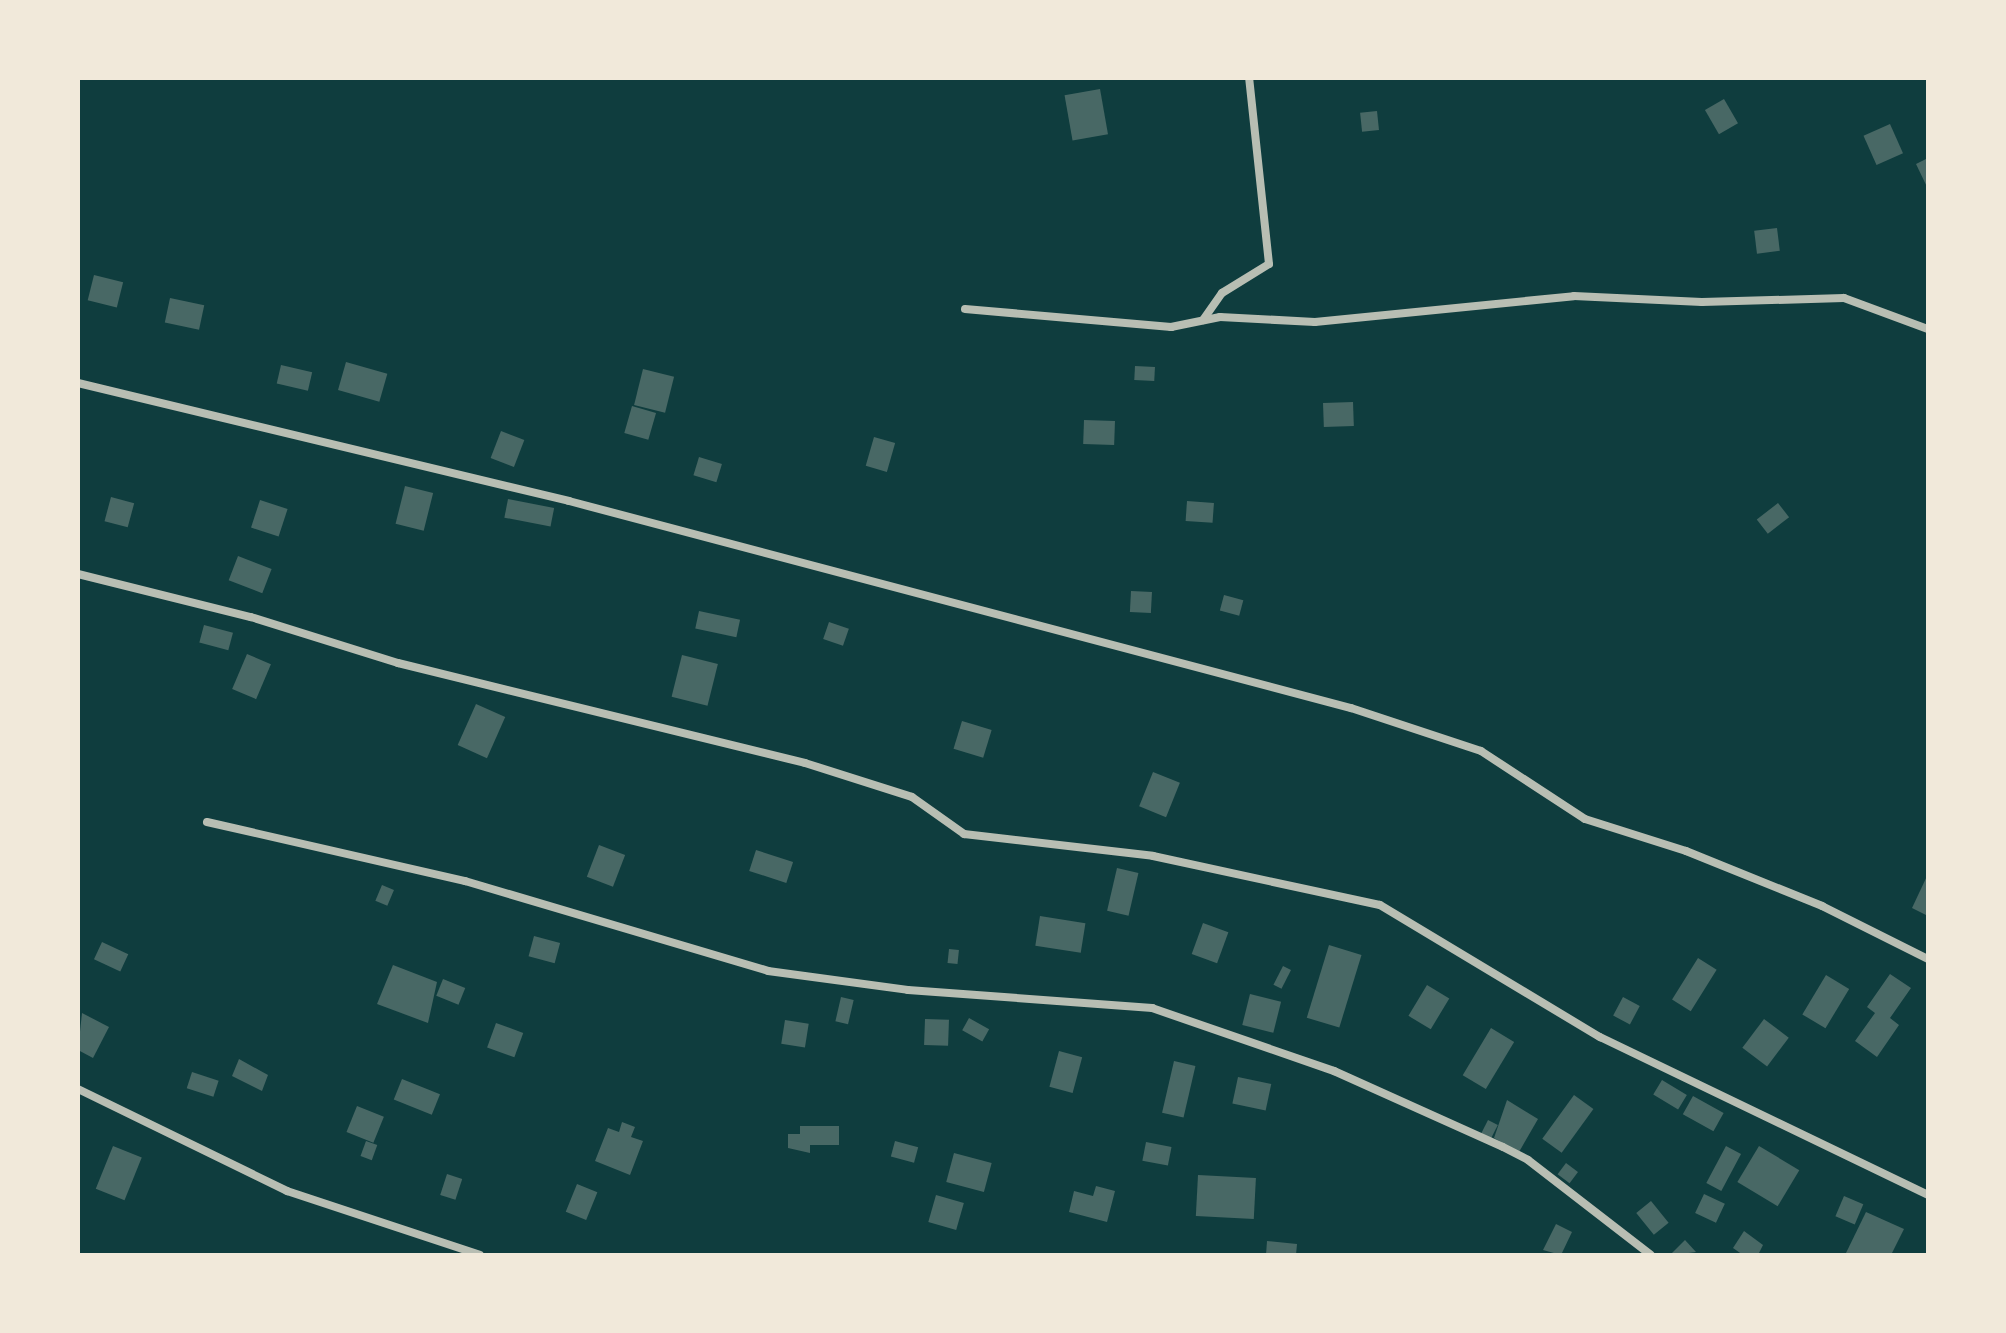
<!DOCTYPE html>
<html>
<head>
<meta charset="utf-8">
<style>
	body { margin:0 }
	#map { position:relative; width:2006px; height:1333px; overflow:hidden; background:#0f3d3e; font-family:Ubuntu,sans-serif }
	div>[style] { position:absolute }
	.building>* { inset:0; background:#486865; transform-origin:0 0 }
	.minor>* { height:8px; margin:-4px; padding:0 4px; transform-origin:4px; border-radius:4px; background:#b8beb3 }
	span { translate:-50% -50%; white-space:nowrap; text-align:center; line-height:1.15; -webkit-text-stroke:8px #f1e9da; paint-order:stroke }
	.frame { position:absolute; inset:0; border:80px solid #f1e9da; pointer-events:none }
</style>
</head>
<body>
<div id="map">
	<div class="building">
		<i style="left:1100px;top:89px;width:46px;height:36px;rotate:80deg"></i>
		<i style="left:1724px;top:99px;width:28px;height:22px;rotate:60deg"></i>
		<i style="left:1377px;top:111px;width:19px;height:17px;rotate:84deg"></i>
		<i style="left:1890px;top:124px;width:32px;height:29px;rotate:66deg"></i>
		<i style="clip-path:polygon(1928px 158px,1928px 189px,1916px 164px)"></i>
		<i style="left:1777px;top:228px;width:23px;height:23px;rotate:83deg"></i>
		<i style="left:94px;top:275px;width:30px;height:26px;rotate:14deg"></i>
		<i style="left:170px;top:298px;width:35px;height:25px;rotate:12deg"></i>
		<i style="left:346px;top:362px;width:43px;height:29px;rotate:16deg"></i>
		<i style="left:281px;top:365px;width:32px;height:19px;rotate:13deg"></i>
		<i style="left:1135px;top:366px;width:20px;height:14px;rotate:3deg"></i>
		<i style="left:643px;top:369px;width:32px;height:37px;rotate:14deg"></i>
		<i style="left:1353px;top:402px;width:24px;height:30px;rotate:88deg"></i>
		<i style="left:632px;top:406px;width:25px;height:28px;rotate:16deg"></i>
		<i style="left:1084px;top:420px;width:31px;height:24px;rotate:2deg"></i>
		<i style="left:501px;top:431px;width:25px;height:29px;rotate:21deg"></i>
		<i style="left:874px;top:437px;width:22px;height:30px;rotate:16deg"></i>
		<i style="left:699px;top:457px;width:24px;height:19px;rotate:17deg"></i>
		<i style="left:405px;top:486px;width:29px;height:39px;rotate:14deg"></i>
		<i style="left:111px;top:497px;width:24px;height:25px;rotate:15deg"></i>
		<i style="left:508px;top:499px;width:47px;height:19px;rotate:11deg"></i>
		<i style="left:260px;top:500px;width:29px;height:29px;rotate:18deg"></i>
		<i style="left:1187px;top:501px;width:27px;height:20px;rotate:4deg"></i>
		<i style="left:1778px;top:503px;width:18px;height:27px;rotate:52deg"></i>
		<i style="left:238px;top:556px;width:36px;height:26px;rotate:21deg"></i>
		<i style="left:1131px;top:591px;width:21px;height:21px;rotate:3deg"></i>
		<i style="left:1224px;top:595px;width:20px;height:16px;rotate:15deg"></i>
		<i style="left:699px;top:611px;width:42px;height:18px;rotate:12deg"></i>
		<i style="left:829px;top:622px;width:21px;height:18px;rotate:19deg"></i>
		<i style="left:204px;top:625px;width:30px;height:18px;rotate:15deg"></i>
		<i style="left:247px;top:654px;width:26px;height:38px;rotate:23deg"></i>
		<i style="left:682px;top:655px;width:37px;height:43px;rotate:14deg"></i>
		<i style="left:476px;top:704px;width:32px;height:45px;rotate:24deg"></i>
		<i style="left:962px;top:721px;width:31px;height:29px;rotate:17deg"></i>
		<i style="left:1153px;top:772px;width:29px;height:37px;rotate:22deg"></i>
		<i style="left:599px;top:845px;width:28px;height:34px;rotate:21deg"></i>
		<i style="left:756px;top:850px;width:39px;height:22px;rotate:18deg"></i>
		<i style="left:1117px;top:868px;width:22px;height:44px;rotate:13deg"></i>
		<i style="clip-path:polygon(1928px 874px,1928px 916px,1912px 908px)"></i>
		<i style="left:382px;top:885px;width:13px;height:17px;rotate:23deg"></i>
		<i style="left:1040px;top:916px;width:46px;height:30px;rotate:9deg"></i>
		<i style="left:1203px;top:923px;width:27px;height:33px;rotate:20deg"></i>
		<i style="left:534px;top:936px;width:27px;height:21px;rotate:15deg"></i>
		<i style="left:102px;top:942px;width:29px;height:19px;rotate:25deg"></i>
		<i style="left:1329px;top:945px;width:34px;height:76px;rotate:17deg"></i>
		<i style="left:949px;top:949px;width:10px;height:14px;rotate:6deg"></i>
		<i style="left:1698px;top:958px;width:22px;height:49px;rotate:32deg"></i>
		<i style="clip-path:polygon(393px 965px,437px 982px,428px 1023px,377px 1004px)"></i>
		<i style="left:1283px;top:966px;width:9px;height:21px;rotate:27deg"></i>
		<i style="clip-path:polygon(1890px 974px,1911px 988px,1890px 1018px,1899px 1025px,1877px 1057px,1855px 1041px,1875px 1013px,1867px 1007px)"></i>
		<i style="left:1826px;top:975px;width:27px;height:46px;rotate:31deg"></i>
		<i style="left:443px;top:979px;width:24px;height:18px;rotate:22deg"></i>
		<i style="left:1427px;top:985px;width:26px;height:36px;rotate:31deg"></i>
		<i style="left:1250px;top:994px;width:32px;height:32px;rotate:14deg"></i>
		<i style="left:841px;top:997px;width:13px;height:25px;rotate:13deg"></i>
		<i style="left:1623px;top:997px;width:19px;height:21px;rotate:28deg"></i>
		<i style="clip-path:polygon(82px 1013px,109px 1027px,93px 1058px,78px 1050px)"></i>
		<i style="left:969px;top:1018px;width:23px;height:14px;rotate:29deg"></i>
		<i style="left:925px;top:1019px;width:24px;height:26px;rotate:2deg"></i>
		<i style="left:1764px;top:1019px;width:31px;height:36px;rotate:37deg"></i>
		<i style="left:785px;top:1020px;width:24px;height:24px;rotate:9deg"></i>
		<i style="left:496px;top:1023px;width:29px;height:26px;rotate:20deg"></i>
		<i style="left:1491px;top:1028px;width:27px;height:55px;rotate:31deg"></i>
		<i style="left:1059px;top:1051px;width:24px;height:37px;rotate:15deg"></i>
		<i style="clip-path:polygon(239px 1059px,268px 1075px,262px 1091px,232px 1076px)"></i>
		<i style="left:1174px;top:1061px;width:22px;height:53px;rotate:13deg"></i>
		<i style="left:192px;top:1072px;width:28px;height:17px;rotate:18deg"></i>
		<i style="left:1238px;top:1077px;width:34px;height:27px;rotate:12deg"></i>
		<i style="left:402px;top:1079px;width:41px;height:22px;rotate:22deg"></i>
		<i style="left:1662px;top:1080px;width:29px;height:17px;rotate:31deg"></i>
		<i style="left:1574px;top:1095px;width:24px;height:54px;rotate:36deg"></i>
		<i style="left:1693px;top:1096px;width:35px;height:21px;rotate:29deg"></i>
		<i style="clip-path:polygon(1507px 1100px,1538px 1119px,1519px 1152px,1494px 1138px)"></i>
		<i style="left:357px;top:1106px;width:29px;height:28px;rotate:22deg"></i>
		<i style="left:1488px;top:1120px;width:11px;height:17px;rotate:27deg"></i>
		<i style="clip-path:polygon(622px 1122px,635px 1127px,631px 1137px,643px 1141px,630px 1175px,595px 1161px,608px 1128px,619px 1132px)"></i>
		<i style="clip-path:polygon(800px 1126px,839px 1126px,839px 1145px,810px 1145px,810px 1153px,788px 1148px,788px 1134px,800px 1134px)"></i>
		<i style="left:366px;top:1141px;width:12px;height:16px;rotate:20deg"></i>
		<i style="left:895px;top:1141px;width:24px;height:16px;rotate:15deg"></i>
		<i style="left:1146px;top:1142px;width:26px;height:19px;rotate:11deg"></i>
		<i style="left:113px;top:1146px;width:31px;height:46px;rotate:22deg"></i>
		<i style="left:1726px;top:1146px;width:17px;height:42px;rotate:28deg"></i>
		<i style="left:1759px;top:1146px;width:47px;height:42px;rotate:31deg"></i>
		<i style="left:954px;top:1153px;width:39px;height:30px;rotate:15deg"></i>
		<i style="left:1566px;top:1163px;width:15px;height:14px;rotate:37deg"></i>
		<i style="left:447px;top:1174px;width:16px;height:22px;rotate:18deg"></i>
		<i style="left:1198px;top:1175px;width:58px;height:41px;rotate:3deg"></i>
		<i style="left:577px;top:1184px;width:22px;height:30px;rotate:22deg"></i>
		<i style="clip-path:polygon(1096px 1186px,1115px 1191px,1107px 1222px,1069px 1212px,1074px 1191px,1093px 1196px)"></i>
		<i style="left:1704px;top:1194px;width:23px;height:21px;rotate:25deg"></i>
		<i style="left:936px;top:1195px;width:29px;height:28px;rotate:16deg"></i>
		<i style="left:1844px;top:1196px;width:21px;height:22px;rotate:23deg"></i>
		<i style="left:1651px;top:1201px;width:28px;height:19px;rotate:51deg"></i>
		<i style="clip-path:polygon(1866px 1212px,1904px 1229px,1891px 1255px,1845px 1255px)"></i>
		<i style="clip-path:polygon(1556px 1224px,1572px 1232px,1561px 1255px,1543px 1250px)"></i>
		<i style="clip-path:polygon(1744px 1231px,1763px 1245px,1758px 1255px,1743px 1255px,1733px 1248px)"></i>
		<i style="clip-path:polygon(1685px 1240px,1696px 1252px,1674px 1255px,1672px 1253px)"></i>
		<i style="clip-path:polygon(1267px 1241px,1297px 1244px,1296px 1255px,1266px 1255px)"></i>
	</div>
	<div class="minor">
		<i style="left:965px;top:309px;width:207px;rotate:5deg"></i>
		<i style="left:1171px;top:327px;width:50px;rotate:-11.5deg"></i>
		<i style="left:1220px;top:317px;width:95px;rotate:3deg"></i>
		<i style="left:1315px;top:322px;width:260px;rotate:-5.7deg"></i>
		<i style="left:1574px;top:296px;width:128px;rotate:2.7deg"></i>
		<i style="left:1702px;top:302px;width:142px;rotate:-1.6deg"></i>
		<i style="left:1844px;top:298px;width:90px;rotate:20.3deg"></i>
		<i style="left:1203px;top:320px;width:33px;rotate:-55deg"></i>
		<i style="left:1222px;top:293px;width:55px;rotate:-31.7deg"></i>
		<i style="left:1269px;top:264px;width:187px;rotate:-96.1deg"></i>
		<i style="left:78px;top:383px;width:505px;rotate:13.51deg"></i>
		<i style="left:569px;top:501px;width:809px;rotate:14.83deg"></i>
		<i style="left:1351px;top:708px;width:137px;rotate:18.3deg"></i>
		<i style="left:1481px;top:751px;width:124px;rotate:33.2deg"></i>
		<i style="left:1585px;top:819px;width:106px;rotate:17.6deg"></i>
		<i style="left:1686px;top:851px;width:147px;rotate:22deg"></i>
		<i style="left:1822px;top:906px;width:119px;rotate:26.6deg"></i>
		<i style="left:78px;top:574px;width:178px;rotate:14deg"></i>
		<i style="left:251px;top:617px;width:154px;rotate:17.4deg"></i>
		<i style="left:398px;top:663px;width:419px;rotate:13.8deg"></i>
		<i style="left:805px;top:763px;width:112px;rotate:17.6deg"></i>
		<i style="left:912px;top:797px;width:64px;rotate:35.4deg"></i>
		<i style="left:964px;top:834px;width:190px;rotate:6.6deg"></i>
		<i style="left:1153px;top:856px;width:232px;rotate:12.2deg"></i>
		<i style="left:1380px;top:905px;width:257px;rotate:31deg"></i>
		<i style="left:1600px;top:1037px;width:364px;rotate:25.7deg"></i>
		<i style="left:207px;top:822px;width:265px;rotate:12.9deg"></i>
		<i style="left:465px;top:881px;width:316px;rotate:16.5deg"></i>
		<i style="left:768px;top:971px;width:141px;rotate:7.7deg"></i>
		<i style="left:908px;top:990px;width:245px;rotate:4.2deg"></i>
		<i style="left:1152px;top:1008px;width:193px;rotate:19.1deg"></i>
		<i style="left:1334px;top:1071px;width:185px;rotate:24.2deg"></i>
		<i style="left:1503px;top:1147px;width:28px;rotate:27deg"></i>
		<i style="left:1528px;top:1160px;width:155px;rotate:37.7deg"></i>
		<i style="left:78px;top:1089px;width:233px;rotate:26deg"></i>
		<i style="left:287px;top:1191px;width:203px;rotate:18.3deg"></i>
	</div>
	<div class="frame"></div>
</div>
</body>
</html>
